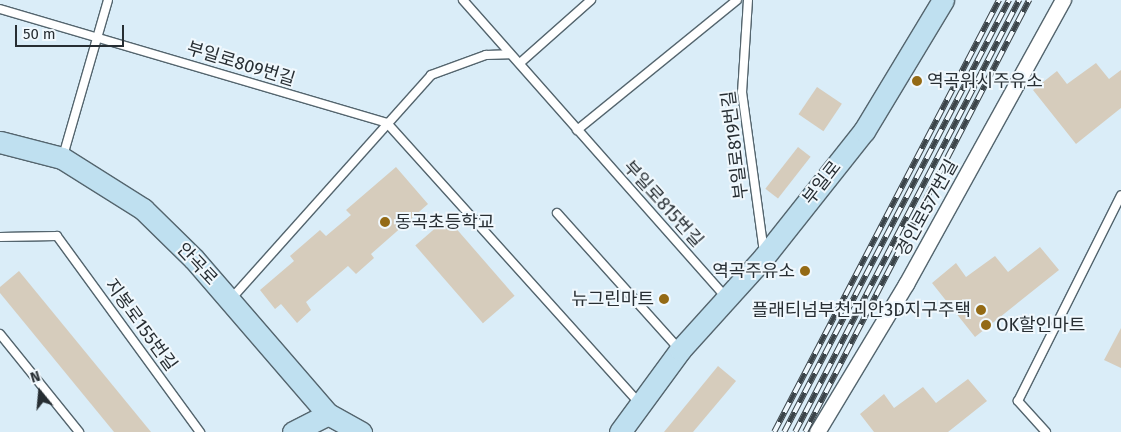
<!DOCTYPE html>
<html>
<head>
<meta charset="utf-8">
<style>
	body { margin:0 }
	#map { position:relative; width:1121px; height:432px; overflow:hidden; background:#daedf8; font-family:"Fira Sans","Noto Sans KR",sans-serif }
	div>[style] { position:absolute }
	.building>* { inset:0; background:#d6ccbc; transform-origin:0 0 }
	.roads { filter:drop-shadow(1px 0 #54656e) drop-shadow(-1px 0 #54656e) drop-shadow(0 1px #54656e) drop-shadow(0 -1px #54656e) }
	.lane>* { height:8px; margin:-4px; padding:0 4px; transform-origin:4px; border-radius:4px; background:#fff }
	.street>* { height:15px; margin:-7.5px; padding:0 7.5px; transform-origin:7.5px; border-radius:7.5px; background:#fff }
	.secondary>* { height:21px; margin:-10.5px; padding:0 10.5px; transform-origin:10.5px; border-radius:10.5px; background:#bfe0f0 }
	.rail>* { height:5.5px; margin-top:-2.75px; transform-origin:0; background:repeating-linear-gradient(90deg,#f0f8fd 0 11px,#3b4449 0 22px); box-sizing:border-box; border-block:1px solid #3b4449 }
	.dots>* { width:14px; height:14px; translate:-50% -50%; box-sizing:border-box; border:2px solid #f0f8fd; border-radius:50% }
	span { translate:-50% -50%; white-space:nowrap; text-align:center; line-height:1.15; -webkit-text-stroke:4px #f0f8fd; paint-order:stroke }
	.street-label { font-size:18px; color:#272e33 }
	.poi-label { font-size:18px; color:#272e33 }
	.left { translate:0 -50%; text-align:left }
	.right { translate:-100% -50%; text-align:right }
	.north { position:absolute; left:15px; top:367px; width:50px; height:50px; -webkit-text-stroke:4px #f0f8fd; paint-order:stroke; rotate:343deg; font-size:14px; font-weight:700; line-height:20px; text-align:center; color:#272e33 }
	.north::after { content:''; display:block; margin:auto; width:18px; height:22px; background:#272e33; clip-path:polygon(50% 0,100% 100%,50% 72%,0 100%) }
	.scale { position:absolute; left:15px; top:25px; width:109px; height:22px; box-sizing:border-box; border:2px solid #272e33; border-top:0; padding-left:6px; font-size:15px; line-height:18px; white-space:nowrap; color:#272e33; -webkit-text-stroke:4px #f0f8fd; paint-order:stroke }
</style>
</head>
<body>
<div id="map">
	<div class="building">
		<i style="clip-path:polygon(1096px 63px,1109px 79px,1121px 70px,1121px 108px,1076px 144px,1033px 90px,1057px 71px,1067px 84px)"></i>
		<i style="left:817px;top:87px;width:30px;height:33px;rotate:34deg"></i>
		<i style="left:798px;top:147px;width:16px;height:53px;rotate:38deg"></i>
		<i style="clip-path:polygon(396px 167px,428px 204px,371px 254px,374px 258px,356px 274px,348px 266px,306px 302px,311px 310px,297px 323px,281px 304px,275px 309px,260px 290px,294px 261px,290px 256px,320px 230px,326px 236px,351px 215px,346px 210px)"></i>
		<i style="left:447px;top:218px;width:103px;height:42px;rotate:49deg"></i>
		<i style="clip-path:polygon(1040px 247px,1059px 270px,975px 337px,932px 283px,956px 263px,966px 277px,995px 256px,1008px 272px)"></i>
		<i style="clip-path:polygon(19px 271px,151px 432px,114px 432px,0 293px,0 287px)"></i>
		<i style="clip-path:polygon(1121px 328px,1121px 368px,1104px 360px)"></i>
		<i style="clip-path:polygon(718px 366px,736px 381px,693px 432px,664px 432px)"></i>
		<i style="clip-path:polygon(968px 379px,987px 401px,948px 432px,874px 432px,860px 414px,884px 394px,894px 408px,923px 387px,936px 403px)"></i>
	</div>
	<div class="roads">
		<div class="lane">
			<i style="left:463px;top:0;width:397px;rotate:48.5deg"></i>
			<i style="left:748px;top:0;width:92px;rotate:93.7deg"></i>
			<i style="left:742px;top:92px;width:162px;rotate:82.2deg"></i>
			<i style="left:0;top:9px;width:403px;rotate:16.4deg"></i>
			<i style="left:387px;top:123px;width:377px;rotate:48deg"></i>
			<i style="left:520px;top:63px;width:95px;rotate:-41.6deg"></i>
			<i style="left:577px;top:130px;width:206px;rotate:-39.1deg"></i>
			<i style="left:63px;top:156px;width:162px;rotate:-73.9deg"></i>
			<i style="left:557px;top:213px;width:183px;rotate:48.1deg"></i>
			<i style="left:0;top:237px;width:57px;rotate:-1deg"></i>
			<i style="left:57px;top:236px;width:243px;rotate:53.9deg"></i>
			<i style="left:231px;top:299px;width:300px;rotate:-48.2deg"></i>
			<i style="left:431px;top:75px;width:59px;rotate:-20deg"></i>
			<i style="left:486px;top:55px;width:23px;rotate:-2deg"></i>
			<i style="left:0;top:334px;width:126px;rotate:51.1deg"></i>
			<i style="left:1046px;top:432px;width:42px;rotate:-132.1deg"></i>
			<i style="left:1018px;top:401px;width:230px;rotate:-63.4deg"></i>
		</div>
		<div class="street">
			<i style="left:817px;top:432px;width:173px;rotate:-59deg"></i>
			<i style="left:906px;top:284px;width:325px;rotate:-61.1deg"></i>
		</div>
		<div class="secondary">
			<i style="left:0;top:142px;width:64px;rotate:14.5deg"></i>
			<i style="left:62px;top:158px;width:96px;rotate:32.2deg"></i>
			<i style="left:143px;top:209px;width:71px;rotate:44.4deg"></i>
			<i style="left:194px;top:259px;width:205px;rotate:49.2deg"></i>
			<i style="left:328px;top:414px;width:38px;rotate:29deg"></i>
			<i style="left:293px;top:432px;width:39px;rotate:-27deg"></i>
			<i style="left:620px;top:432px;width:102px;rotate:-53.8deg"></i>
			<i style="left:680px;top:350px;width:125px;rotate:-47.9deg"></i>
			<i style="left:764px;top:257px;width:161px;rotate:-51.6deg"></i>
			<i style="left:864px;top:131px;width:153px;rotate:-58.9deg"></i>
		</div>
	</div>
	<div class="rail">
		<i style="left:774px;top:432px;width:487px;rotate:-62.5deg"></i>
		<i style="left:784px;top:432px;width:487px;rotate:-62.5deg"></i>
		<i style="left:795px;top:432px;width:487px;rotate:-62.6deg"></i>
		<i style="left:805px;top:432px;width:487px;rotate:-62.6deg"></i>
	</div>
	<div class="dots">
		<i style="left:917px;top:81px;background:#946a15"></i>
		<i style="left:385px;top:222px;background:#946a15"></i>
		<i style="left:805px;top:271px;background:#946a15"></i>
		<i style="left:664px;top:299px;background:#946a15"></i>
		<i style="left:981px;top:310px;background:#946a15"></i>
		<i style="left:986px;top:325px;background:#946a15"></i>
	</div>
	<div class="street-label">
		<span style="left:241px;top:64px;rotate:17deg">부일로809번길</span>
		<span style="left:735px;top:145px;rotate:-97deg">부일로819번길</span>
		<span style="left:822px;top:183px;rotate:-52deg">부일로</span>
		<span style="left:663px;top:204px;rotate:48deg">부일로815번길</span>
		<span style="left:927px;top:208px;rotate:-61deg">경인로577번길</span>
		<span style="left:197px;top:264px;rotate:47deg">안곡로</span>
		<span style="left:141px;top:325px;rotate:54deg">지봉로155번길</span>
	</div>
	<div class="poi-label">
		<span class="left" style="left:927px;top:81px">역곡워시주유소</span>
		<span class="left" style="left:395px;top:222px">동곡초등학교</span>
		<span class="right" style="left:795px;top:271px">역곡주유소</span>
		<span class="right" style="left:654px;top:299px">뉴그린마트</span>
		<span class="right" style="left:971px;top:310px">플래티넘부천괴안3D지구주택</span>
		<span class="left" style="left:996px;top:325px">OK할인마트</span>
	</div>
	<div class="north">N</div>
	<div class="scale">50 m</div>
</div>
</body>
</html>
